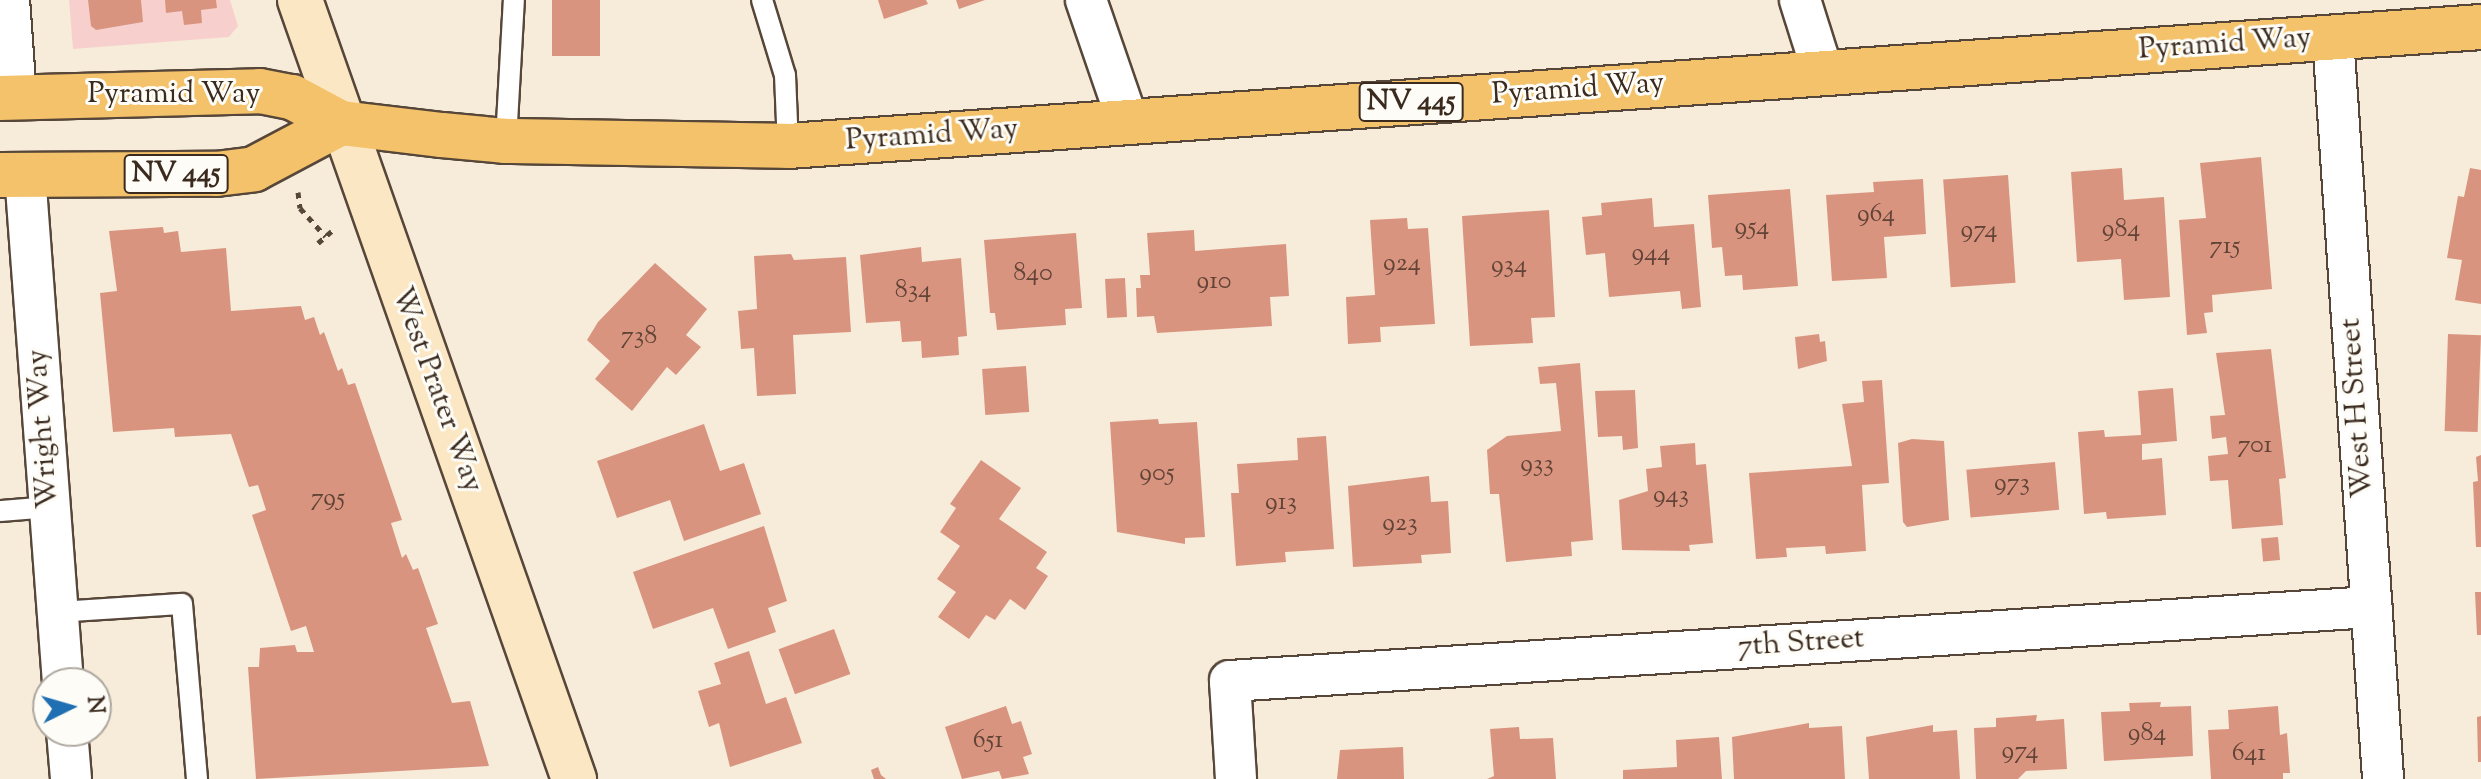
<!DOCTYPE html>
<html>
<head>
<meta charset="utf-8">
<style>
	body { margin:0 }
	#map { position:relative; width:2481px; height:779px; overflow:hidden; background:#f7ecd9; font-family:"Sorts Mill Goudy",serif }
	div>[style] { position:absolute }
	.built>* { inset:0; background:#f7d0ce }
	.building>* { inset:0; background:#d99480; transform-origin:0 0 }
	.path>* { height:5px; margin-top:-2.5px; transform-origin:0; background:repeating-linear-gradient(90deg,#57473a 0 6px,transparent 0 12px) }
	.roads { filter:drop-shadow(2px 0 #57473a) drop-shadow(-2px 0 #57473a) drop-shadow(0 2px #57473a) drop-shadow(0 -2px #57473a) }
	.lane>* { height:20px; margin:-10px; padding:0 10px; transform-origin:10px; border-radius:10px; background:#fff }
	.street>* { height:40px; margin:-20px; padding:0 20px; transform-origin:20px; border-radius:20px; background:#fff }
	.secondary>* { height:44px; margin:-22px; padding:0 22px; transform-origin:22px; border-radius:22px; background:#fbe7c3 }
	.primary>* { height:44px; margin:-22px; padding:0 22px; transform-origin:22px; border-radius:22px; background:#f4c26a }
	span { translate:-50% -50%; white-space:nowrap; text-align:center; line-height:1.15; -webkit-text-stroke:6px #fdfcf7; paint-order:stroke }
	.number-label { font-size:26px; color:#624436 }
	.number-label span { -webkit-text-stroke-width:0 }
	.shield-label span { padding:2px 6px; background:#fdfcf7; border:2px solid; border-radius:6px; -webkit-text-stroke-width:0 }
	.shield-label { font-size:28px; color:#3b2a1e; font-weight:700 }
	.street-label { font-size:30px; color:#3b2a1e }
	.north { position:absolute; left:32px; top:667px; width:80px; height:80px; box-sizing:border-box; background:#fdfcf7; border:2px solid #afa8a0; border-radius:50%; rotate:85deg; font-size:22px; font-weight:700; line-height:32px; text-align:center; color:#3b2a1e }
	.north::after { content:''; display:block; margin:auto; width:28px; height:36px; background:#1f6fb2; clip-path:polygon(50% 0,100% 100%,50% 72%,0 100%) }
</style>
</head>
<body>
<div id="map">
	<div class="built">
		<i style="clip-path:polygon(69px 0,230px 0,238px 26px,229px 37px,73px 49px)"></i>
	</div>
	<div class="building">
		<i style="clip-path:polygon(88px 0,141px 0,143px 22px,96px 30px,91px 26px)"></i>
		<i style="clip-path:polygon(165px 0,216px 0,217px 8px,201px 10px,202px 23px,184px 25px,182px 11px,166px 13px)"></i>
		<i style="left:552px;top:0;width:48px;height:56px"></i>
		<i style="clip-path:polygon(878px 0,926px 0,928px 4px,884px 19px)"></i>
		<i style="clip-path:polygon(956px 0,985px 0,959px 9px)"></i>
		<i style="clip-path:polygon(2261px 157px,2272px 289px,2212px 295px,2213px 312px,2204px 313px,2207px 333px,2187px 335px,2179px 220px,2206px 218px,2200px 163px)"></i>
		<i style="clip-path:polygon(2122px 168px,2124px 200px,2164px 197px,2170px 297px,2124px 300px,2121px 259px,2077px 262px,2071px 172px)"></i>
		<i style="clip-path:polygon(2470px 168px,2481px 170px,2481px 304px,2455px 300px,2462px 260px,2447px 258px,2458px 196px,2464px 197px)"></i>
		<i style="left:2008px;top:175px;width:108px;height:65px;rotate:86deg"></i>
		<i style="clip-path:polygon(1923px 179px,1926px 234px,1884px 237px,1887px 278px,1832px 281px,1826px 195px,1874px 192px,1873px 182px)"></i>
		<i style="clip-path:polygon(1790px 189px,1798px 286px,1743px 290px,1742px 275px,1725px 276px,1722px 247px,1712px 248px,1708px 195px)"></i>
		<i style="clip-path:polygon(1652px 198px,1654px 227px,1694px 224px,1701px 307px,1682px 309px,1680px 291px,1609px 297px,1605px 253px,1586px 255px,1582px 217px,1602px 215px,1601px 203px)"></i>
		<i style="clip-path:polygon(1549px 210px,1555px 317px,1531px 318px,1533px 343px,1470px 346px,1462px 216px)"></i>
		<i style="clip-path:polygon(1407px 218px,1408px 229px,1428px 228px,1435px 324px,1380px 327px,1381px 342px,1348px 344px,1346px 297px,1375px 295px,1370px 220px)"></i>
		<i style="clip-path:polygon(163px 227px,164px 233px,178px 231px,181px 252px,226px 248px,231px 311px,301px 306px,305px 320px,314px 317px,320px 335px,324px 332px,338px 371px,342px 368px,348px 385px,355px 383px,402px 520px,391px 523px,402px 558px,406px 554px,413px 570px,418px 568px,438px 624px,426px 628px,452px 703px,470px 701px,489px 766px,256px 779px,248px 667px,259px 667px,260px 648px,295px 645px,297px 652px,314px 652px,306px 626px,291px 631px,252px 515px,266px 510px,258px 485px,249px 487px,231px 434px,175px 437px,174px 428px,113px 432px,100px 293px,117px 291px,109px 231px)"></i>
		<i style="clip-path:polygon(1194px 230px,1195px 251px,1286px 244px,1289px 296px,1270px 297px,1272px 326px,1157px 333px,1154px 316px,1137px 317px,1136px 288px,1141px 288px,1140px 275px,1150px 275px,1147px 233px)"></i>
		<i style="clip-path:polygon(1076px 233px,1082px 308px,1065px 309px,1066px 325px,997px 330px,995px 313px,990px 313px,984px 240px)"></i>
		<i style="clip-path:polygon(921px 247px,922px 262px,961px 258px,967px 336px,958px 337px,959px 355px,922px 358px,921px 341px,902px 342px,900px 321px,866px 323px,860px 255px)"></i>
		<i style="clip-path:polygon(791px 254px,794px 260px,846px 257px,851px 332px,793px 335px,796px 394px,757px 396px,754px 348px,741px 349px,738px 311px,757px 309px,754px 256px)"></i>
		<i style="clip-path:polygon(655px 263px,707px 309px,686px 335px,701px 347px,676px 375px,667px 367px,632px 411px,595px 379px,610px 361px,587px 340px,598px 322px)"></i>
		<i style="left:1125px;top:278px;width:39px;height:20px;rotate:87deg"></i>
		<i style="clip-path:polygon(1819px 334px,1820px 342px,1825px 341px,1827px 361px,1798px 369px,1795px 337px)"></i>
		<i style="left:2448px;top:334px;width:33px;height:97px;rotate:2deg"></i>
		<i style="clip-path:polygon(2271px 349px,2286px 478px,2279px 479px,2283px 525px,2232px 529px,2228px 480px,2210px 481px,2208px 456px,2228px 454px,2226px 437px,2212px 439px,2210px 416px,2225px 415px,2216px 353px)"></i>
		<i style="clip-path:polygon(1580px 363px,1593px 540px,1571px 542px,1572px 556px,1506px 562px,1499px 494px,1490px 494px,1487px 450px,1507px 436px,1561px 431px,1556px 383px,1540px 384px,1538px 367px)"></i>
		<i style="left:1026px;top:366px;width:46px;height:44px;rotate:86deg"></i>
		<i style="clip-path:polygon(1882px 380px,1889px 483px,1862px 485px,1866px 551px,1826px 554px,1825px 546px,1786px 548px,1787px 557px,1756px 559px,1749px 473px,1852px 466px,1842px 404px,1864px 402px,1862px 381px)"></i>
		<i style="clip-path:polygon(2173px 388px,2177px 441px,2142px 444px,2142px 460px,2162px 458px,2166px 515px,2107px 519px,2106px 512px,2084px 514px,2078px 432px,2104px 430px,2105px 437px,2141px 435px,2138px 391px)"></i>
		<i style="clip-path:polygon(1635px 390px,1638px 448px,1623px 450px,1622px 436px,1598px 437px,1595px 391px)"></i>
		<i style="clip-path:polygon(1158px 419px,1159px 424px,1197px 422px,1205px 537px,1185px 538px,1185px 544px,1117px 532px,1110px 422px)"></i>
		<i style="clip-path:polygon(704px 424px,720px 471px,744px 463px,761px 514px,684px 541px,670px 500px,617px 518px,597px 461px)"></i>
		<i style="clip-path:polygon(1326px 436px,1334px 549px,1285px 552px,1286px 562px,1236px 566px,1231px 493px,1239px 493px,1237px 464px,1298px 460px,1297px 438px)"></i>
		<i style="clip-path:polygon(1912px 439px,1944px 441px,1949px 520px,1907px 527px,1903px 522px,1898px 443px)"></i>
		<i style="clip-path:polygon(1695px 443px,1696px 465px,1706px 464px,1713px 543px,1689px 545px,1690px 551px,1622px 550px,1619px 500px,1648px 491px,1646px 469px,1662px 467px,1660px 446px)"></i>
		<i style="clip-path:polygon(2481px 455px,2481px 547px,2476px 547px,2473px 482px,2478px 481px,2476px 457px)"></i>
		<i style="clip-path:polygon(981px 460px,1021px 488px,999px 519px,1047px 552px,1036px 568px,1048px 576px,1025px 610px,1010px 599px,995px 620px,986px 615px,969px 639px,938px 617px,956px 592px,937px 579px,960px 546px,940px 532px,956px 508px,950px 504px)"></i>
		<i style="left:2055px;top:462px;width:48px;height:89px;rotate:85deg"></i>
		<i style="clip-path:polygon(1429px 476px,1431px 502px,1448px 501px,1451px 553px,1421px 555px,1422px 563px,1353px 567px,1348px 486px)"></i>
		<i style="clip-path:polygon(764px 526px,787px 601px,768px 608px,776px 632px,728px 649px,713px 608px,653px 629px,633px 572px)"></i>
		<i style="left:2278px;top:537px;width:23px;height:17px;rotate:85deg"></i>
		<i style="clip-path:polygon(2475px 592px,2481px 592px,2481px 635px,2477px 635px)"></i>
		<i style="left:834px;top:629px;width:48px;height:59px;rotate:70deg"></i>
		<i style="clip-path:polygon(749px 651px,766px 704px,786px 697px,802px 743px,730px 767px,719px 723px,709px 727px,698px 691px,721px 684px,714px 663px)"></i>
		<i style="clip-path:polygon(2161px 702px,2160px 707px,2191px 706px,2193px 756px,2104px 761px,2101px 712px,2130px 711px,2129px 703px)"></i>
		<i style="clip-path:polygon(1006px 706px,1012px 724px,1021px 721px,1032px 754px,1023px 757px,1029px 774px,1002px 779px,999px 771px,962px 779px,945px 727px)"></i>
		<i style="clip-path:polygon(2278px 706px,2280px 735px,2287px 733px,2290px 773px,2283px 773px,2283px 779px,2211px 779px,2208px 730px,2229px 729px,2228px 710px)"></i>
		<i style="clip-path:polygon(2037px 715px,2036px 721px,2064px 719px,2067px 769px,2026px 771px,2018px 779px,1976px 779px,1974px 728px,1996px 727px,1996px 718px)"></i>
		<i style="clip-path:polygon(2481px 716px,2481px 762px,2478px 762px,2477px 717px)"></i>
		<i style="clip-path:polygon(1809px 723px,1809px 728px,1842px 726px,1845px 779px,1734px 779px,1732px 737px)"></i>
		<i style="clip-path:polygon(1933px 725px,1933px 732px,1957px 730px,1960px 779px,1869px 779px,1866px 737px)"></i>
		<i style="clip-path:polygon(1519px 727px,1520px 739px,1553px 738px,1556px 779px,1487px 779px,1494px 776px,1490px 729px)"></i>
		<i style="clip-path:polygon(1719px 737px,1722px 779px,1623px 779px,1623px 770px,1677px 767px,1676px 740px)"></i>
		<i style="clip-path:polygon(1403px 747px,1404px 779px,1337px 779px,1340px 750px)"></i>
		<i style="clip-path:polygon(878px 767px,881px 775px,886px 779px,874px 779px,871px 770px)"></i>
	</div>
	<div class="path">
		<i style="left:298px;top:192px;width:16px;rotate:83deg"></i>
		<i style="left:300px;top:208px;width:38px;rotate:48deg"></i>
		<i style="left:318px;top:243px;width:18px;rotate:-41deg"></i>
	</div>
	<div class="roads">
		<div class="lane">
			<i style="left:762px;top:0;width:78px;rotate:73deg"></i>
			<i style="left:785px;top:75px;width:71px;rotate:87.6deg"></i>
			<i style="left:506px;top:141px;width:141px;rotate:-86.8deg"></i>
			<i style="left:0;top:511px;width:49px;rotate:-4.7deg"></i>
			<i style="left:58px;top:612px;width:124px;rotate:-3.7deg"></i>
			<i style="left:182px;top:604px;width:176px;rotate:85.1deg"></i>
		</div>
		<div class="street">
			<i style="left:9px;top:0;width:97px;rotate:85.9deg"></i>
			<i style="left:1086px;top:0;width:129px;rotate:71deg"></i>
			<i style="left:1800px;top:0;width:77px;rotate:72.5deg"></i>
			<i style="left:2333px;top:37px;width:744px;rotate:86.14deg"></i>
			<i style="left:25px;top:174px;width:510px;rotate:85.73deg"></i>
			<i style="left:67px;top:731px;width:48px;rotate:85.2deg"></i>
			<i style="left:1236px;top:779px;width:98px;rotate:-93.5deg"></i>
			<i style="left:1230px;top:681px;width:1144px;rotate:-3.71deg"></i>
		</div>
		<div class="secondary">
			<i style="left:300px;top:0;width:826px;rotate:70.62deg"></i>
		</div>
		<div class="primary">
			<i style="left:0;top:98px;width:260px;rotate:-1.5deg"></i>
			<i style="left:260px;top:91px;width:33px;rotate:11deg"></i>
			<i style="left:292px;top:97px;width:55px;rotate:28deg"></i>
			<i style="left:341px;top:123px;width:102px;rotate:6.8deg"></i>
			<i style="left:442px;top:135px;width:64px;rotate:5.4deg"></i>
			<i style="left:506px;top:141px;width:282px;rotate:1deg"></i>
			<i style="left:788px;top:146px;width:1697px;rotate:-4.02deg"></i>
			<i style="left:0;top:175px;width:216px;rotate:-0.3deg"></i>
			<i style="left:216px;top:174px;width:38px;rotate:-7deg"></i>
			<i style="left:254px;top:169px;width:98px;rotate:-27.9deg"></i>
		</div>
	</div>
	<div class="number-label">
		<span style="left:1876px;top:215px">964</span>
		<span style="left:1752px;top:228px">954</span>
		<span style="left:2121px;top:230px">984</span>
		<span style="left:1979px;top:231px">974</span>
		<span style="left:2225px;top:247px">715</span>
		<span style="left:1651px;top:254px">944</span>
		<span style="left:1402px;top:264px">924</span>
		<span style="left:1509px;top:266px">934</span>
		<span style="left:1033px;top:274px">840</span>
		<span style="left:1214px;top:282px">910</span>
		<span style="left:913px;top:291px">834</span>
		<span style="left:639px;top:337px">738</span>
		<span style="left:2255px;top:446px">701</span>
		<span style="left:1537px;top:465px">933</span>
		<span style="left:1157px;top:474px">905</span>
		<span style="left:2012px;top:484px">973</span>
		<span style="left:1671px;top:496px">943</span>
		<span style="left:328px;top:499px">795</span>
		<span style="left:1281px;top:503px">913</span>
		<span style="left:1400px;top:524px">923</span>
		<span style="left:2147px;top:734px">984</span>
		<span style="left:988px;top:741px">651</span>
		<span style="left:2020px;top:752px">974</span>
		<span style="left:2249px;top:754px">641</span>
	</div>
	<div class="shield-label">
		<span style="left:1411px;top:102px">NV 445</span>
		<span style="left:176px;top:174px">NV 445</span>
	</div>
	<div class="street-label">
		<span style="left:2225px;top:45px;rotate:-4deg">Pyramid Way</span>
		<span style="left:1578px;top:90px;rotate:-4deg">Pyramid Way</span>
		<span style="left:174px;top:95px">Pyramid Way</span>
		<span style="left:932px;top:136px;rotate:-4deg">Pyramid Way</span>
		<span style="left:436px;top:390px;rotate:70deg">West Prater Way</span>
		<span style="left:2358px;top:408px;rotate:-94deg">West H Street</span>
		<span style="left:44px;top:429px;rotate:-94deg">Wright Way</span>
		<span style="left:1801px;top:644px;rotate:-4deg">7th Street</span>
	</div>
	<div class="north">N</div>
</div>
</body>
</html>
